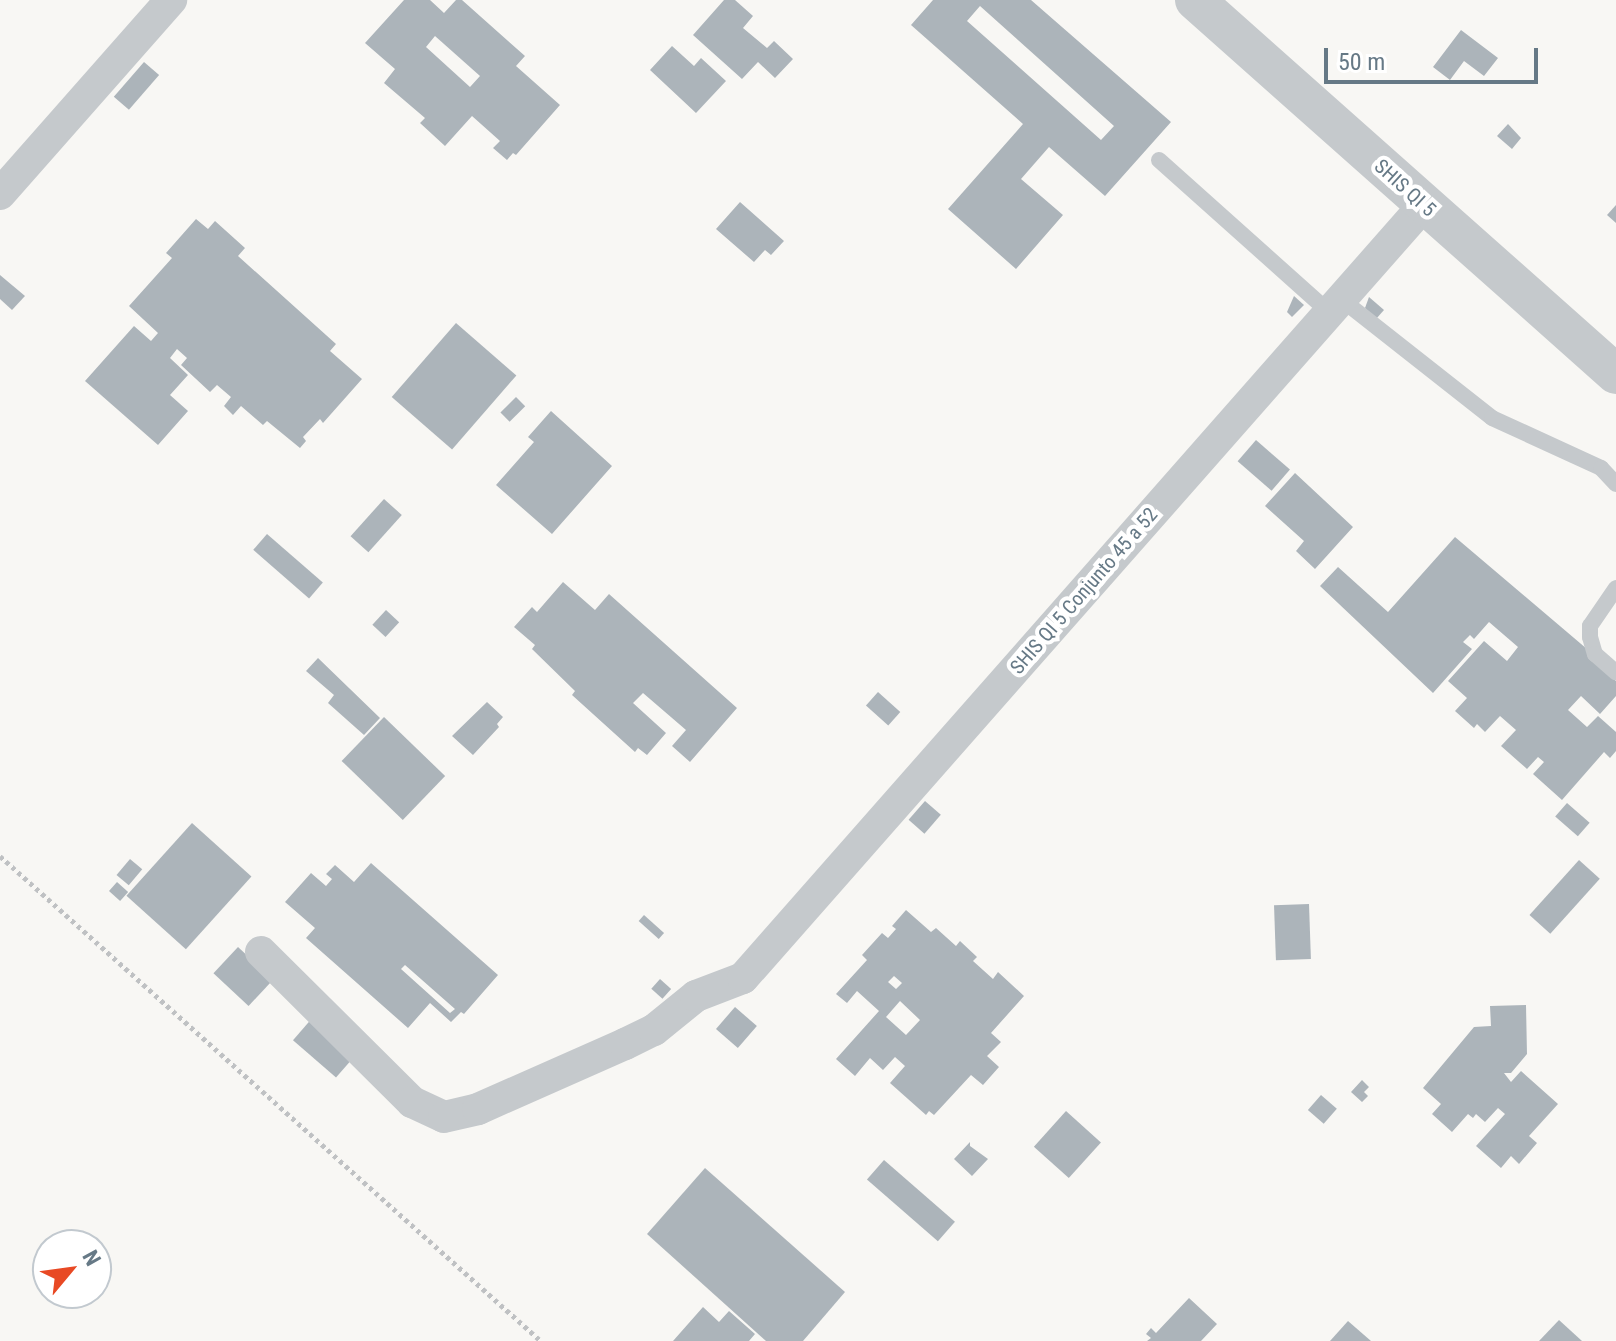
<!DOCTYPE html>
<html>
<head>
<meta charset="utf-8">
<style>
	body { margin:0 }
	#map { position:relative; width:1616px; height:1341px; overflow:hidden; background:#f8f7f4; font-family:"Roboto Condensed",sans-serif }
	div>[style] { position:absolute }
	.building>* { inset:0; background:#acb4ba; transform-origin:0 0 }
	.path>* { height:5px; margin-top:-2.5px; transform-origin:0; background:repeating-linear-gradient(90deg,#bfc1c3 0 4px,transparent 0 8px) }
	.service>* { height:16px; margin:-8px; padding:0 8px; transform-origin:8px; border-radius:8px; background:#c5c9cc }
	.minor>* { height:32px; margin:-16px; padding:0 16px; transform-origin:16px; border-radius:16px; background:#c5c9cc }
	.tertiary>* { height:40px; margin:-20px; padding:0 20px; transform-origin:20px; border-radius:20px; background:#c5c9cc }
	span { translate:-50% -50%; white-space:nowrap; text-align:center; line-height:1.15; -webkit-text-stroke:8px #fff; paint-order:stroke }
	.street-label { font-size:20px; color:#667986 }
	.north { position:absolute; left:32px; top:1229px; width:80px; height:80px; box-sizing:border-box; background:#fff; border:2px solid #c2c9cf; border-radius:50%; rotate:61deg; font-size:22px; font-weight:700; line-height:32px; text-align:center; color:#667986 }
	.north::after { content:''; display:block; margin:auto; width:28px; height:36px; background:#e84924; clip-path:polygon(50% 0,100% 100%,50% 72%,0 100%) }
	.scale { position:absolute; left:1324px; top:48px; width:214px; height:36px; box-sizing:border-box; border:4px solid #667986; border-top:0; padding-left:10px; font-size:24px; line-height:28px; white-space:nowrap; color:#667986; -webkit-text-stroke:6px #fff; paint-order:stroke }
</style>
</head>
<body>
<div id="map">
	<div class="building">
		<i style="clip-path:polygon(evenodd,404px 0,430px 0,444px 13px,456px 0,462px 0,525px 56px,516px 66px,560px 105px,516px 155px,513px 153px,507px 160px,493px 148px,500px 141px,472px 116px,445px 146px,420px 123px,425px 118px,384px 83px,395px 69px,365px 43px,404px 0,435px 36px,480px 76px,470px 87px,426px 47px,435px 36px)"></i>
		<i style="clip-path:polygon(724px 0,735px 0,753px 16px,743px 28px,767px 48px,774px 41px,793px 59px,775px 78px,758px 62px,742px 79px,693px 35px)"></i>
		<i style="clip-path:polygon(evenodd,933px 0,1031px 0,1171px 122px,1105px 196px,1049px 147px,1021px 179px,1063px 215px,1016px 269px,948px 209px,1023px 124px,911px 25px,933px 0,980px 6px,1114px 126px,1101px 140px,967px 21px,980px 6px)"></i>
		<i style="clip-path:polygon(1461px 30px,1498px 58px,1484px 76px,1464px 61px,1450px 80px,1433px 67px)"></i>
		<i style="clip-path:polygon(672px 46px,694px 66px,701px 58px,726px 81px,696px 113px,650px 70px)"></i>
		<i style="left:144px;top:62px;width:20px;height:46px;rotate:41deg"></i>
		<i style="clip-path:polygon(1508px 124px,1521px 138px,1512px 149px,1497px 136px)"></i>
		<i style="clip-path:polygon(740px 202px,784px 241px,771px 255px,765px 250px,754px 262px,716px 229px)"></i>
		<i style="clip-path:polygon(1616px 205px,1616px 223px,1607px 215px)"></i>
		<i style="clip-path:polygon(196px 219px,208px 229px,215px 221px,245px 248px,238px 256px,336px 344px,330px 351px,362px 379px,323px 423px,320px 419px,303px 437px,306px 441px,300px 448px,267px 421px,263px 425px,241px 406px,233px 415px,224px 406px,231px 397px,217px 385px,210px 392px,181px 365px,187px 358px,177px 349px,170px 358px,188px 375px,170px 395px,188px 411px,158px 445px,85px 381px,134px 326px,151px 341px,158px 333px,129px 306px,172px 258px,166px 253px)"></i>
		<i style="clip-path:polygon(0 275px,25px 296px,12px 310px,0 299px)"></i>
		<i style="clip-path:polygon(1294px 296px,1304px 305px,1292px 317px,1287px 312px)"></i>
		<i style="clip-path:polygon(1369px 297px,1384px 310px,1376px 319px,1365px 308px)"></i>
		<i style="left:456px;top:323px;width:80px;height:98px;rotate:41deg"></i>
		<i style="left:516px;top:397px;width:13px;height:22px;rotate:45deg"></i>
		<i style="clip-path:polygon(551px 411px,612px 466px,552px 534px,496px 485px,534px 442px,528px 437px)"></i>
		<i style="left:1256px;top:440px;width:45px;height:28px;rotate:41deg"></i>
		<i style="clip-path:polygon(1295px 473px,1353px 527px,1315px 569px,1296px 551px,1304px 541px,1265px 506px)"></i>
		<i style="left:384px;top:499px;width:24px;height:50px;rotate:42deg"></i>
		<i style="left:267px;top:534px;width:74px;height:21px;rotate:41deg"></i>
		<i style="clip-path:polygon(1455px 537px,1607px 666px,1604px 670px,1616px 681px,1616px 696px,1600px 714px,1581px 696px,1568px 710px,1587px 727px,1598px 716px,1616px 732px,1616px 751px,1610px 758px,1604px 752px,1562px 800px,1533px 774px,1544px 762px,1538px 757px,1527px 769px,1501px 746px,1516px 730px,1500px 716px,1485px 732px,1477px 724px,1474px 728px,1455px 711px,1467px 698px,1448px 681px,1484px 641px,1507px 661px,1518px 647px,1489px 622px,1474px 639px,1470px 635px,1463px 642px,1472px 649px,1433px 693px,1320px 586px,1338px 567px,1388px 612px)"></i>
		<i style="clip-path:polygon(563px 582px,595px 610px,609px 594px,737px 708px,690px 762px,672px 746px,686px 730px,643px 693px,633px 703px,666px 733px,647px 755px,638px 748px,635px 752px,572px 695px,575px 691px,532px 649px,535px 645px,514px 627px,532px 607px,537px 612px)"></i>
		<i style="left:386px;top:610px;width:18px;height:20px;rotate:43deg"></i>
		<i style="clip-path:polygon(318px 658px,380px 718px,364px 735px,328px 703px,334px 695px,306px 671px)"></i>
		<i style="left:878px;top:692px;width:30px;height:18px;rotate:42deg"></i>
		<i style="clip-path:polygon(487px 702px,503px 717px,497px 724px,499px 727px,473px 755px,452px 736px)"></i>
		<i style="left:384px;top:717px;width:85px;height:61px;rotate:44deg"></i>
		<i style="left:925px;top:801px;width:21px;height:25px;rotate:41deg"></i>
		<i style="left:1567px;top:803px;width:30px;height:18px;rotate:41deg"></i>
		<i style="left:192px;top:823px;width:80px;height:98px;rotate:42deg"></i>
		<i style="left:130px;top:859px;width:16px;height:21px;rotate:40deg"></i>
		<i style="left:1579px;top:860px;width:28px;height:74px;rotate:42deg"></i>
		<i style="clip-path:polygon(evenodd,371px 863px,498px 975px,464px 1014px,461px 1012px,451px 1022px,430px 1003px,408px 1028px,306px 938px,315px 928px,285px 902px,311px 873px,326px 886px,332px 879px,326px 874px,335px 865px,354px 882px,371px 863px,405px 965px,455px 1009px,450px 1013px,401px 969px,405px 965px)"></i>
		<i style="left:117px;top:882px;width:15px;height:12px;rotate:42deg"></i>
		<i style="left:1309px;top:904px;width:55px;height:35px;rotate:88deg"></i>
		<i style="clip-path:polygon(evenodd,906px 910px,931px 932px,936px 928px,956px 946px,960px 941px,977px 957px,973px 961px,993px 979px,998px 972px,1024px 996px,991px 1033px,1001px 1042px,987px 1056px,999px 1067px,983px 1085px,971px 1075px,934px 1115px,929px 1111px,926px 1115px,890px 1083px,905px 1066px,895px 1057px,883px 1070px,870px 1058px,855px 1076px,836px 1059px,879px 1011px,857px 991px,847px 1003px,836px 994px,867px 960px,862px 955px,882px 933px,888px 938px,896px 929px,892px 926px,906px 910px,894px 976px,902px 983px,896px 989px,888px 982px,894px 976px,906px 910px,900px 1001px,920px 1020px,906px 1035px,886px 1017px,900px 1001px)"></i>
		<i style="left:644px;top:915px;width:27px;height:8px;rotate:42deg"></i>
		<i style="left:238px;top:947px;width:48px;height:36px;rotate:43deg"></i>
		<i style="left:660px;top:979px;width:15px;height:13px;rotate:42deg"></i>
		<i style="clip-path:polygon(1526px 1005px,1527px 1054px,1511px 1073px,1504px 1073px,1511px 1082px,1521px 1071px,1558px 1104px,1529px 1136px,1537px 1143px,1519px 1164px,1511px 1156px,1501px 1168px,1476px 1146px,1505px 1114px,1498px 1108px,1485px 1122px,1476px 1114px,1473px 1118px,1468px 1114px,1452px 1132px,1432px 1114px,1441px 1104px,1423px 1088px,1474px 1027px,1491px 1026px,1490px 1006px)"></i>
		<i style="left:735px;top:1007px;width:29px;height:29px;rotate:41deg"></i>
		<i style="left:314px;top:1016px;width:57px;height:32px;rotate:41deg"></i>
		<i style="clip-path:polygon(1362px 1080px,1369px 1087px,1364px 1092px,1368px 1096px,1362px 1102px,1351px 1092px)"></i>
		<i style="left:1321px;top:1095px;width:21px;height:20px;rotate:41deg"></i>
		<i style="left:1066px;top:1111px;width:47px;height:48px;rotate:42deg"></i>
		<i style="clip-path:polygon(970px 1142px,970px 1146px,988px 1159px,972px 1176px,954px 1159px)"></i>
		<i style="left:884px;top:1160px;width:94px;height:26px;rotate:41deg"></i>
		<i style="clip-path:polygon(705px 1168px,845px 1292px,803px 1341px,766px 1341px,647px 1234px)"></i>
		<i style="clip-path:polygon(1189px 1298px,1217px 1324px,1201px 1341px,1147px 1341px,1151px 1338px,1146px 1334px,1151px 1328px,1156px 1333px)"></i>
		<i style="clip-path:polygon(703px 1307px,719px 1322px,729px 1311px,755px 1334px,749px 1341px,673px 1341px)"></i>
		<i style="clip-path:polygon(1559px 1320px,1582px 1341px,1539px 1341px)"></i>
		<i style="clip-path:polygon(1348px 1321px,1371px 1341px,1330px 1341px)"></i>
	</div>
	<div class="path">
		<i style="left:0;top:856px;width:727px;rotate:41.88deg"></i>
	</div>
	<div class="service">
		<i style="left:1159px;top:160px;width:228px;rotate:41.8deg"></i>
		<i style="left:1341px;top:299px;width:192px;rotate:38.2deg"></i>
		<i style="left:1492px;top:418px;width:120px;rotate:24.6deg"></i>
		<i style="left:1601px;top:468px;width:22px;rotate:47deg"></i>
		<i style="left:1616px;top:588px;width:46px;rotate:124.4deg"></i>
		<i style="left:1590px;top:626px;width:11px;rotate:90deg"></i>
		<i style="left:1590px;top:637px;width:18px;rotate:74deg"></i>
		<i style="left:1595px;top:654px;width:28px;rotate:41deg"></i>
	</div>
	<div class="minor">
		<i style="left:0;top:194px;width:259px;rotate:-48.6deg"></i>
		<i style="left:261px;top:952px;width:213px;rotate:44.8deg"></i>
		<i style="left:412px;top:1102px;width:35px;rotate:25deg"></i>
		<i style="left:444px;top:1117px;width:35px;rotate:-13deg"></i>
		<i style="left:478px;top:1109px;width:161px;rotate:-23.9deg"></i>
		<i style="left:625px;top:1044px;width:32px;rotate:-26deg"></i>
		<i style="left:654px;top:1030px;width:54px;rotate:-39deg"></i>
		<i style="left:696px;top:996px;width:50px;rotate:-21deg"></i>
		<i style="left:743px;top:978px;width:1030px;rotate:-48.62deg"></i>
	</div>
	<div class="tertiary">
		<i style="left:1195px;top:0;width:563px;rotate:41.62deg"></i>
	</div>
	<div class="street-label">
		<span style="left:1405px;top:188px;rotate:42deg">SHIS QI 5</span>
		<span style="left:1084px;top:591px;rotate:-49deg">SHIS QI 5 Conjunto 45 a 52</span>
	</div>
	<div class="north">N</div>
	<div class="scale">50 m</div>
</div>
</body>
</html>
